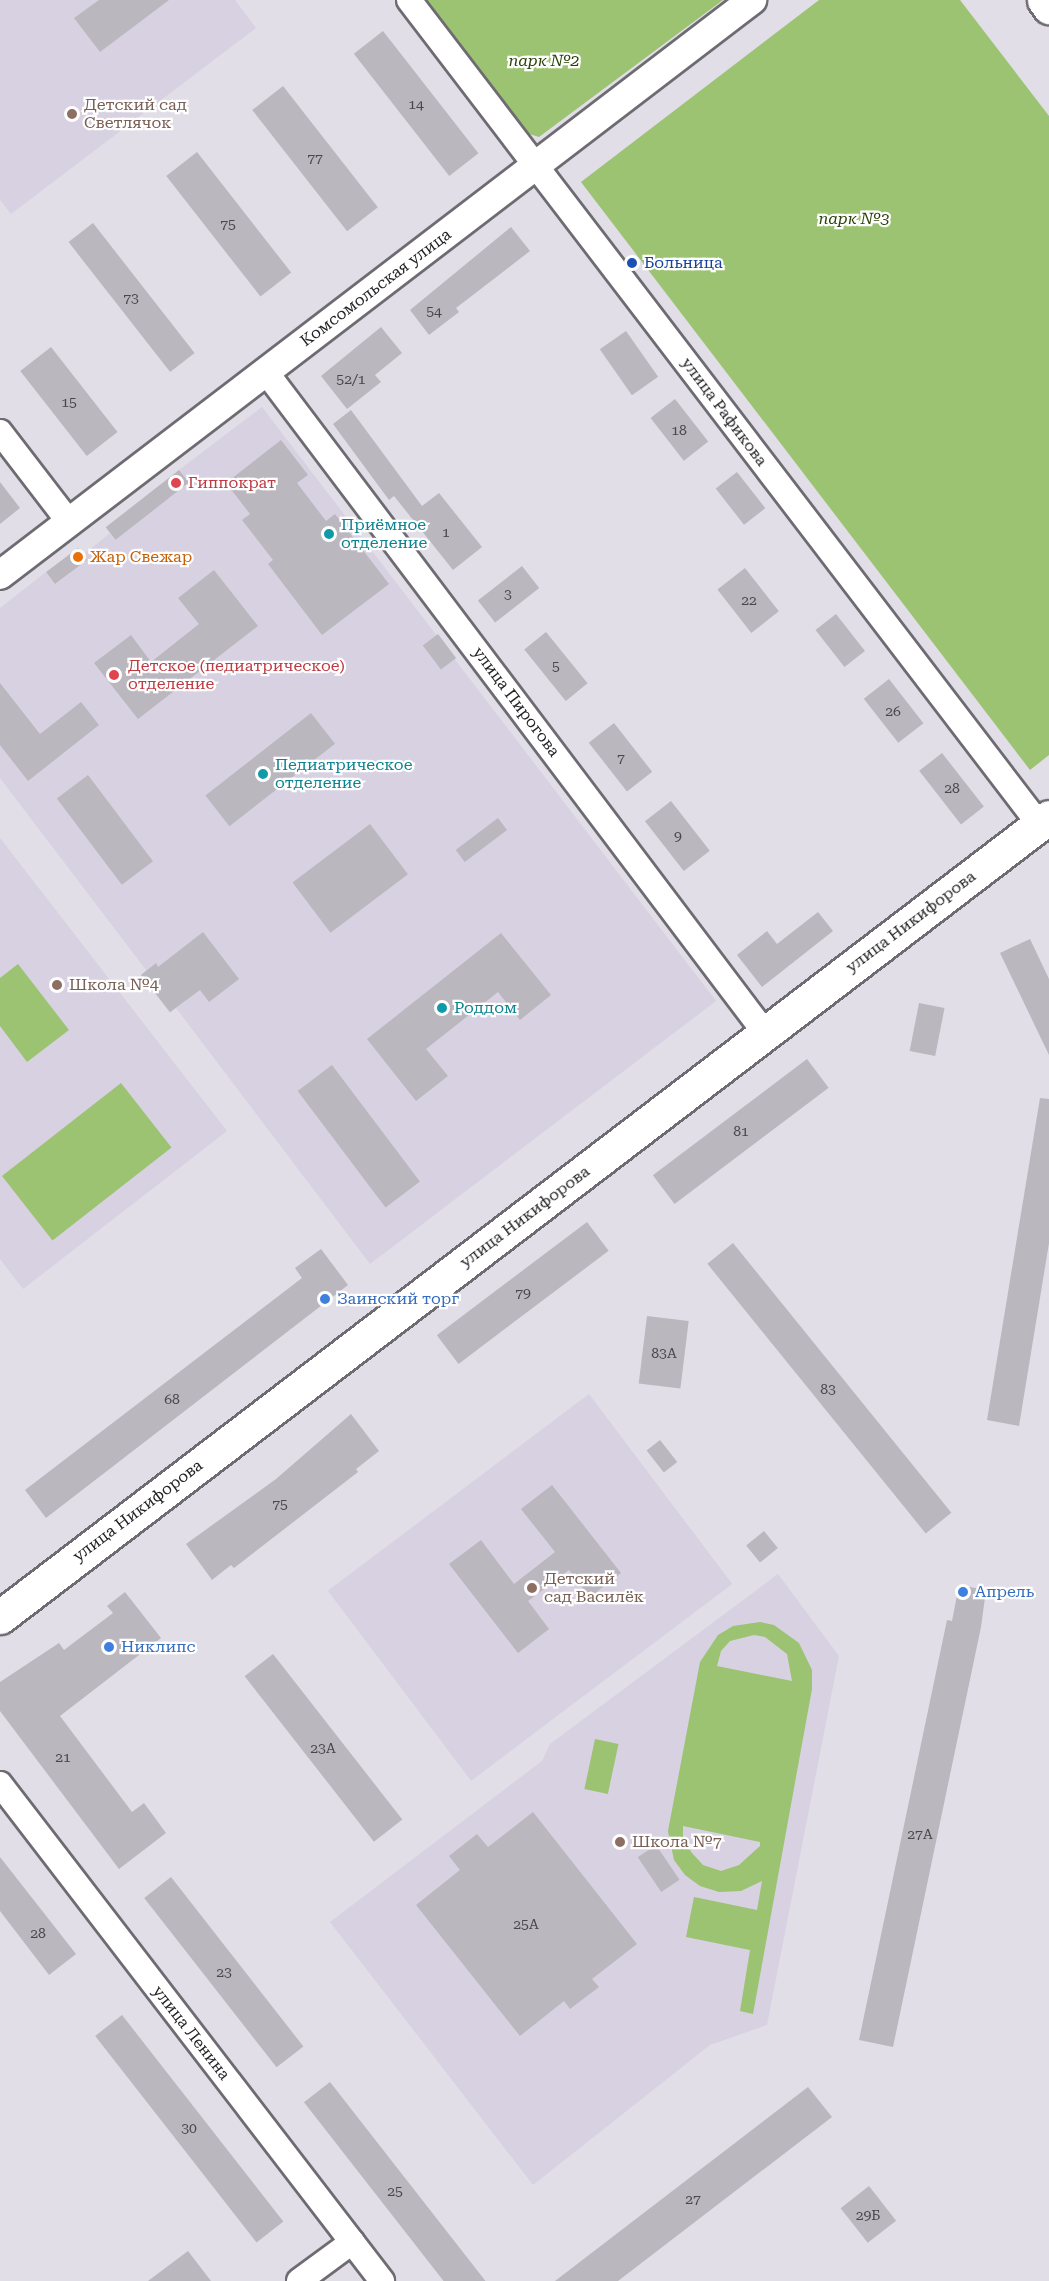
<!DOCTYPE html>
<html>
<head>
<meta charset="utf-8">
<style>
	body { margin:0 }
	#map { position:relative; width:1049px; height:2281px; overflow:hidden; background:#e1dee7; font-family:"Roboto Serif",serif }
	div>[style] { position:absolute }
	.built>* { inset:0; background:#d7d1e1; transform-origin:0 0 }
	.green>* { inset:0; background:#9bc371; transform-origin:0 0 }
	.building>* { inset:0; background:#bab7bf; transform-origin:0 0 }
	.roads { filter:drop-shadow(2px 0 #6e6b72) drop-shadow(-2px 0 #6e6b72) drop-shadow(0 2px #6e6b72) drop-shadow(0 -2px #6e6b72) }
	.minor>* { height:24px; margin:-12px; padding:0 12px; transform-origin:12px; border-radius:12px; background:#fff }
	.tertiary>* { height:28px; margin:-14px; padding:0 14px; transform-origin:14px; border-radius:14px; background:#fff }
	.secondary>* { height:33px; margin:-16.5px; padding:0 16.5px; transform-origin:16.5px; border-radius:16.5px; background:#fff }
	.primary>* { height:33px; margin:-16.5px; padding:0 16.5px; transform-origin:16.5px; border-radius:16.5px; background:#fff }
	.dots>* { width:16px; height:16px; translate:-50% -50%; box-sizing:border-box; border:3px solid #fff; border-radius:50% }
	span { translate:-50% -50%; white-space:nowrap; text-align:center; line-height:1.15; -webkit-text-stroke:4.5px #fff; paint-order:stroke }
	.number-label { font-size:14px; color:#49474c }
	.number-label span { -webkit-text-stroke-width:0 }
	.park-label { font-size:16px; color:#2c4407; font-style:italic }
	.education-label { font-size:16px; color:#785e54 }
	.left { translate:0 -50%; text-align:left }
	.transit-label { font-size:16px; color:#164399 }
	.street-label { font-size:16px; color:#232225 }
	.health-label { font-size:16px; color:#be3a42 }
	.culture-label { font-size:16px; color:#0d838f }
	.food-label { font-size:16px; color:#c56008 }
	.shop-label { font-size:16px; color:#366cbe }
</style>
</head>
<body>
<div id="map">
	<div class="built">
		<i style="clip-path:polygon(0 0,235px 0,256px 28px,11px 214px,0 200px)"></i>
		<i style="clip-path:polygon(262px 407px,716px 1001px,370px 1264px,176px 1008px,170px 1013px,141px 975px,146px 970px,0 778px,0 608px,46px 572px,56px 584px,87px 560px,83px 555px,110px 533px,115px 539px,189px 483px,179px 470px)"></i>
		<i style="clip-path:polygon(0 838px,227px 1131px,23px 1289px,0 1259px)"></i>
		<i style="left:589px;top:1394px;width:238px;height:327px;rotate:53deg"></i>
		<i style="clip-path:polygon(778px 1574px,839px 1656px,767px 2025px,710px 2045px,533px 2185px,330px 1922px,542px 1761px,550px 1744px)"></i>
	</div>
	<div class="green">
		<i style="clip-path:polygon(422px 0,723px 0,539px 137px,523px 132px)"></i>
		<i style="clip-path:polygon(819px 0,960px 0,1049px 116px,1049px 755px,1030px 770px,581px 182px)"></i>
		<i style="clip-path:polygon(18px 964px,69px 1030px,27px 1062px,0 1026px,0 978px)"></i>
		<i style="left:121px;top:1083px;width:82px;height:151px;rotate:52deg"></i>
		<i style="clip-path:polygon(evenodd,760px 1622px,774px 1625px,799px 1643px,812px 1670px,812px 1689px,753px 2014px,740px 2011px,750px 1950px,686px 1937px,694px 1897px,757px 1910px,762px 1881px,741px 1891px,719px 1892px,700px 1886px,685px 1875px,674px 1860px,668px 1831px,700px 1662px,718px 1635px,733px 1626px,760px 1622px,754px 1635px,765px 1637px,787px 1654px,792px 1681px,717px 1666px,721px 1651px,730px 1641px,754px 1635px,760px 1622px,683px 1826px,760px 1842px,760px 1846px,739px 1865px,721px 1871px,703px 1865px,692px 1853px,683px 1840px,683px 1826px)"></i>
		<i style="left:595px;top:1739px;width:24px;height:51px;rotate:12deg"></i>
	</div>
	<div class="building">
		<i style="clip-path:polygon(99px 0,169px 0,100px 52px,74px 18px)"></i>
		<i style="left:383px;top:31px;width:155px;height:37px;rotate:52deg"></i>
		<i style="left:283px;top:86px;width:154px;height:39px;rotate:52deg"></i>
		<i style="left:197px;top:152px;width:153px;height:39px;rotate:52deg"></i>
		<i style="left:93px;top:223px;width:165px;height:31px;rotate:52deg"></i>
		<i style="clip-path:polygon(511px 227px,530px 251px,456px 308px,459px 312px,429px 335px,410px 310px)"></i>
		<i style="clip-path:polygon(381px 327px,402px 353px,375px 375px,381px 382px,347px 409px,321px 376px)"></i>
		<i style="left:626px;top:331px;width:56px;height:32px;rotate:55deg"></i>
		<i style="left:51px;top:347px;width:108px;height:39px;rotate:52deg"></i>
		<i style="left:675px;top:399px;width:54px;height:31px;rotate:52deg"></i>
		<i style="clip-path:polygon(351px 410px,422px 506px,439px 493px,482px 547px,453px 570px,394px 496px,389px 500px,333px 424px)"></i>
		<i style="clip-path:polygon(281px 440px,308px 475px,297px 483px,326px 521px,335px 514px,389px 584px,322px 635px,268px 564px,273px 560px,242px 520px,250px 514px,226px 483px)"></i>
		<i style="left:179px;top:470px;width:16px;height:93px;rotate:52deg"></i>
		<i style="left:737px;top:472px;width:46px;height:27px;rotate:52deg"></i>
		<i style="clip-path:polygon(0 482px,20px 508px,0 524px)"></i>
		<i style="left:78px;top:548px;width:15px;height:40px;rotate:53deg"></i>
		<i style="left:522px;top:566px;width:28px;height:56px;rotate:52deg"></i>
		<i style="left:745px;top:568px;width:55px;height:35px;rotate:52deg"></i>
		<i style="clip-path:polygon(214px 570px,258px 626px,138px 719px,94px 663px,131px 635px,151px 662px,199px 624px,178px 598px)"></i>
		<i style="left:836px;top:614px;width:47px;height:26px;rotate:52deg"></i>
		<i style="left:546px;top:632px;width:66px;height:28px;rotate:51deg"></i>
		<i style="left:438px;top:634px;width:30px;height:19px;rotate:53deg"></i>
		<i style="left:889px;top:679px;width:56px;height:32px;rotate:52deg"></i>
		<i style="clip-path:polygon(0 683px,40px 734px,81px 702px,99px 725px,28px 781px,0 745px)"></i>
		<i style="left:311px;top:713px;width:39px;height:134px;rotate:52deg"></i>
		<i style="left:614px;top:723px;width:62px;height:32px;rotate:52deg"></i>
		<i style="left:942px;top:753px;width:68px;height:29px;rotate:52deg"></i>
		<i style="left:88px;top:775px;width:108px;height:39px;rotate:53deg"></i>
		<i style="left:671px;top:801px;width:63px;height:33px;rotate:52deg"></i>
		<i style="left:498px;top:818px;width:15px;height:53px;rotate:53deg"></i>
		<i style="left:370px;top:824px;width:63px;height:97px;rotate:53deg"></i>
		<i style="clip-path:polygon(818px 912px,833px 931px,762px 987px,737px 955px,767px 931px,777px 944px)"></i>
		<i style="clip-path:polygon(203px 932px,239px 979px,209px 1002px,200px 990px,170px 1012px,141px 975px,156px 963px,158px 967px)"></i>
		<i style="clip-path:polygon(501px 933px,551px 995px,520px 1020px,498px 992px,426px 1049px,448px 1076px,416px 1101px,367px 1039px)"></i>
		<i style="clip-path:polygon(1030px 939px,1049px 979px,1049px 1055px,1000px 953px)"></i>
		<i style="left:919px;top:1003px;width:26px;height:49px;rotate:11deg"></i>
		<i style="left:807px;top:1059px;width:36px;height:193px;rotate:53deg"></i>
		<i style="left:332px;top:1065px;width:146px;height:43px;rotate:53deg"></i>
		<i style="clip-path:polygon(1040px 1098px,1049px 1099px,1049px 1243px,1019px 1426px,987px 1420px)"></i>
		<i style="left:587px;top:1222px;width:36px;height:188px;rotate:53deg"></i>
		<i style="left:733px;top:1243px;width:347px;height:33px;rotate:51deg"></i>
		<i style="clip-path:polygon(321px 1249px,348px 1285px,46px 1518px,25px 1490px,302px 1278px,295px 1268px)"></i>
		<i style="left:647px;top:1316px;width:42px;height:68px;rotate:7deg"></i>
		<i style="clip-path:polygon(351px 1414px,379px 1451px,356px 1469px,358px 1472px,234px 1568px,231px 1565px,212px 1580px,186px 1544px,276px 1479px)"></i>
		<i style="left:660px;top:1440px;width:28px;height:17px;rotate:52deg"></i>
		<i style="clip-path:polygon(552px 1485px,621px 1573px,590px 1597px,569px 1570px,528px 1601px,549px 1629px,518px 1653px,449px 1564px,481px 1540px,514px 1584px,555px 1552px,521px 1509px)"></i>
		<i style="left:764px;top:1531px;width:22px;height:23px;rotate:51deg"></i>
		<i style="clip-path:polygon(959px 1585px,986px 1590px,981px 1627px,893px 2047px,859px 2040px,947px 1620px,952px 1621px)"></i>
		<i style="clip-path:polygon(125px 1592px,161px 1638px,60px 1716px,132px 1812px,144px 1803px,166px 1833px,119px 1869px,0 1711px,0 1682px,59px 1643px,64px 1650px,113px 1613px,107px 1606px)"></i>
		<i style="left:273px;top:1654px;width:210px;height:36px;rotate:52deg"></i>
		<i style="clip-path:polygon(533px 1812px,637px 1944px,592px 1979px,599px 1987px,570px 2009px,564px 2001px,520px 2036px,416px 1905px,460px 1870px,449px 1856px,477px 1834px,488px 1847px)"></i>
		<i style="left:656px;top:1845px;width:42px;height:22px;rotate:56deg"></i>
		<i style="clip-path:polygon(0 1857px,76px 1954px,49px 1975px,0 1911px)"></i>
		<i style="left:171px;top:1877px;width:215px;height:34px;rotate:52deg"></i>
		<i style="left:122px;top:2015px;width:262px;height:34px;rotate:52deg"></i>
		<i style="left:330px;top:2082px;width:253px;height:33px;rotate:52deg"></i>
		<i style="clip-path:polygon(808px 2087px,832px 2117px,618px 2281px,555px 2281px)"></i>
		<i style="left:869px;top:2186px;width:44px;height:36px;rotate:52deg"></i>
		<i style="clip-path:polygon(188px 2251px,211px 2281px,148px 2281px)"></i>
	</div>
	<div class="roads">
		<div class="minor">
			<i style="left:409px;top:0;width:1037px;rotate:52.6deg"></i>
			<i style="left:266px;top:372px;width:828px;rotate:52.95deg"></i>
			<i style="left:0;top:432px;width:113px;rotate:52.5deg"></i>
			<i style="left:0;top:1784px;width:627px;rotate:52.45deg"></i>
			<i style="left:299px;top:2281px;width:66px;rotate:-36.3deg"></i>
		</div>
		<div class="tertiary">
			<i style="left:0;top:575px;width:947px;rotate:-37.4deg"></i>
		</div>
		<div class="secondary">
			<i style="left:0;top:1617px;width:1319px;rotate:-37.33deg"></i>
		</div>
		<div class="primary">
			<i style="left:1044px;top:0;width:9px;rotate:54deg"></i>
		</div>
	</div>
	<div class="dots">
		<i style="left:72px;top:114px;background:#8d6e63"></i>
		<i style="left:632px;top:263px;background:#1a4fb4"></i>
		<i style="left:176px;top:483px;background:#e0444e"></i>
		<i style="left:329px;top:534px;background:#0f9aa8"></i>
		<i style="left:78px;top:557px;background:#e8710a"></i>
		<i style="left:114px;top:675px;background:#e0444e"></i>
		<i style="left:263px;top:774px;background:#0f9aa8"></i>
		<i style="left:57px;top:985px;background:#8d6e63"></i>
		<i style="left:442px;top:1008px;background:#0f9aa8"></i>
		<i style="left:325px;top:1299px;background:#3f7fe0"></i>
		<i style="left:532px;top:1588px;background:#8d6e63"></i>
		<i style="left:963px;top:1592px;background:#3f7fe0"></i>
		<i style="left:109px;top:1647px;background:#3f7fe0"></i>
		<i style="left:620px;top:1842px;background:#8d6e63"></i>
	</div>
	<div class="number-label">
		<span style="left:416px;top:104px">14</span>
		<span style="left:315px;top:158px">77</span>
		<span style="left:228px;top:224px">75</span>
		<span style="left:131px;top:298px">73</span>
		<span style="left:434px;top:311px">54</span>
		<span style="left:351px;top:379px">52/1</span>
		<span style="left:69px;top:402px">15</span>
		<span style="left:679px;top:430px">18</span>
		<span style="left:446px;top:532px">1</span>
		<span style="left:508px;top:594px">3</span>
		<span style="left:749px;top:600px">22</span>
		<span style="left:556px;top:666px">5</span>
		<span style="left:893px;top:711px">26</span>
		<span style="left:621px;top:758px">7</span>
		<span style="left:952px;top:788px">28</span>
		<span style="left:678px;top:836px">9</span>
		<span style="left:741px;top:1131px">81</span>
		<span style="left:523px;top:1293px">79</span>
		<span style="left:664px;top:1353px">83А</span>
		<span style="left:828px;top:1389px">83</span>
		<span style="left:172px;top:1399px">68</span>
		<span style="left:280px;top:1504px">75</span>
		<span style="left:323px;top:1748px">23А</span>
		<span style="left:63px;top:1757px">21</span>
		<span style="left:920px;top:1834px">27А</span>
		<span style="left:526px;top:1924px">25А</span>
		<span style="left:38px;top:1933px">28</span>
		<span style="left:224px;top:1972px">23</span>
		<span style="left:189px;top:2128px">30</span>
		<span style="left:395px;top:2191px">25</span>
		<span style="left:693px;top:2199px">27</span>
		<span style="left:868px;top:2215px">29Б</span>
	</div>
	<div class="park-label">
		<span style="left:544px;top:61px">парк №2</span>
		<span style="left:854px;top:219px">парк №3</span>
	</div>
	<div class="education-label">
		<span class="left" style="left:84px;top:114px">Детский сад<br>Светлячок</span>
		<span class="left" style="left:69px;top:985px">Школа №4</span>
		<span class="left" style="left:544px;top:1588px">Детский<br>сад Василёк</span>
		<span class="left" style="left:632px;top:1842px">Школа №7</span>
	</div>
	<div class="transit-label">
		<span class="left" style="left:644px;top:263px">Больница</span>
	</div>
	<div class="street-label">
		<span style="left:376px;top:288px;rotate:-37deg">Комсомольская улица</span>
		<span style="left:724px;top:412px;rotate:53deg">улица Рафикова</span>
		<span style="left:516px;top:702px;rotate:53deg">улица Пирогова</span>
		<span style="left:911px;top:922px;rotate:-37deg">улица Никифорова</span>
		<span style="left:525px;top:1217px;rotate:-37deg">улица Никифорова</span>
		<span style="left:138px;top:1511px;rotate:-37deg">улица Никифорова</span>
		<span style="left:191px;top:2033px;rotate:52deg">улица Ленина</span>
	</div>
	<div class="health-label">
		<span class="left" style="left:188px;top:483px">Гиппократ</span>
		<span class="left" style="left:128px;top:675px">Детское (педиатрическое)<br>отделение</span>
	</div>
	<div class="culture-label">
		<span class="left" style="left:341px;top:534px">Приёмное<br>отделение</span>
		<span class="left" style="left:275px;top:774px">Педиатрическое<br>отделение</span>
		<span class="left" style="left:454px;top:1008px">Роддом</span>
	</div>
	<div class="food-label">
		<span class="left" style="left:90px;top:557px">Жар Свежар</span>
	</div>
	<div class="shop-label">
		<span class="left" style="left:337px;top:1299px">Заинский торг</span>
		<span class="left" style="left:975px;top:1592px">Апрель</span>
		<span class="left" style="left:121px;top:1647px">Никлипс</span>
	</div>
</div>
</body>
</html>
